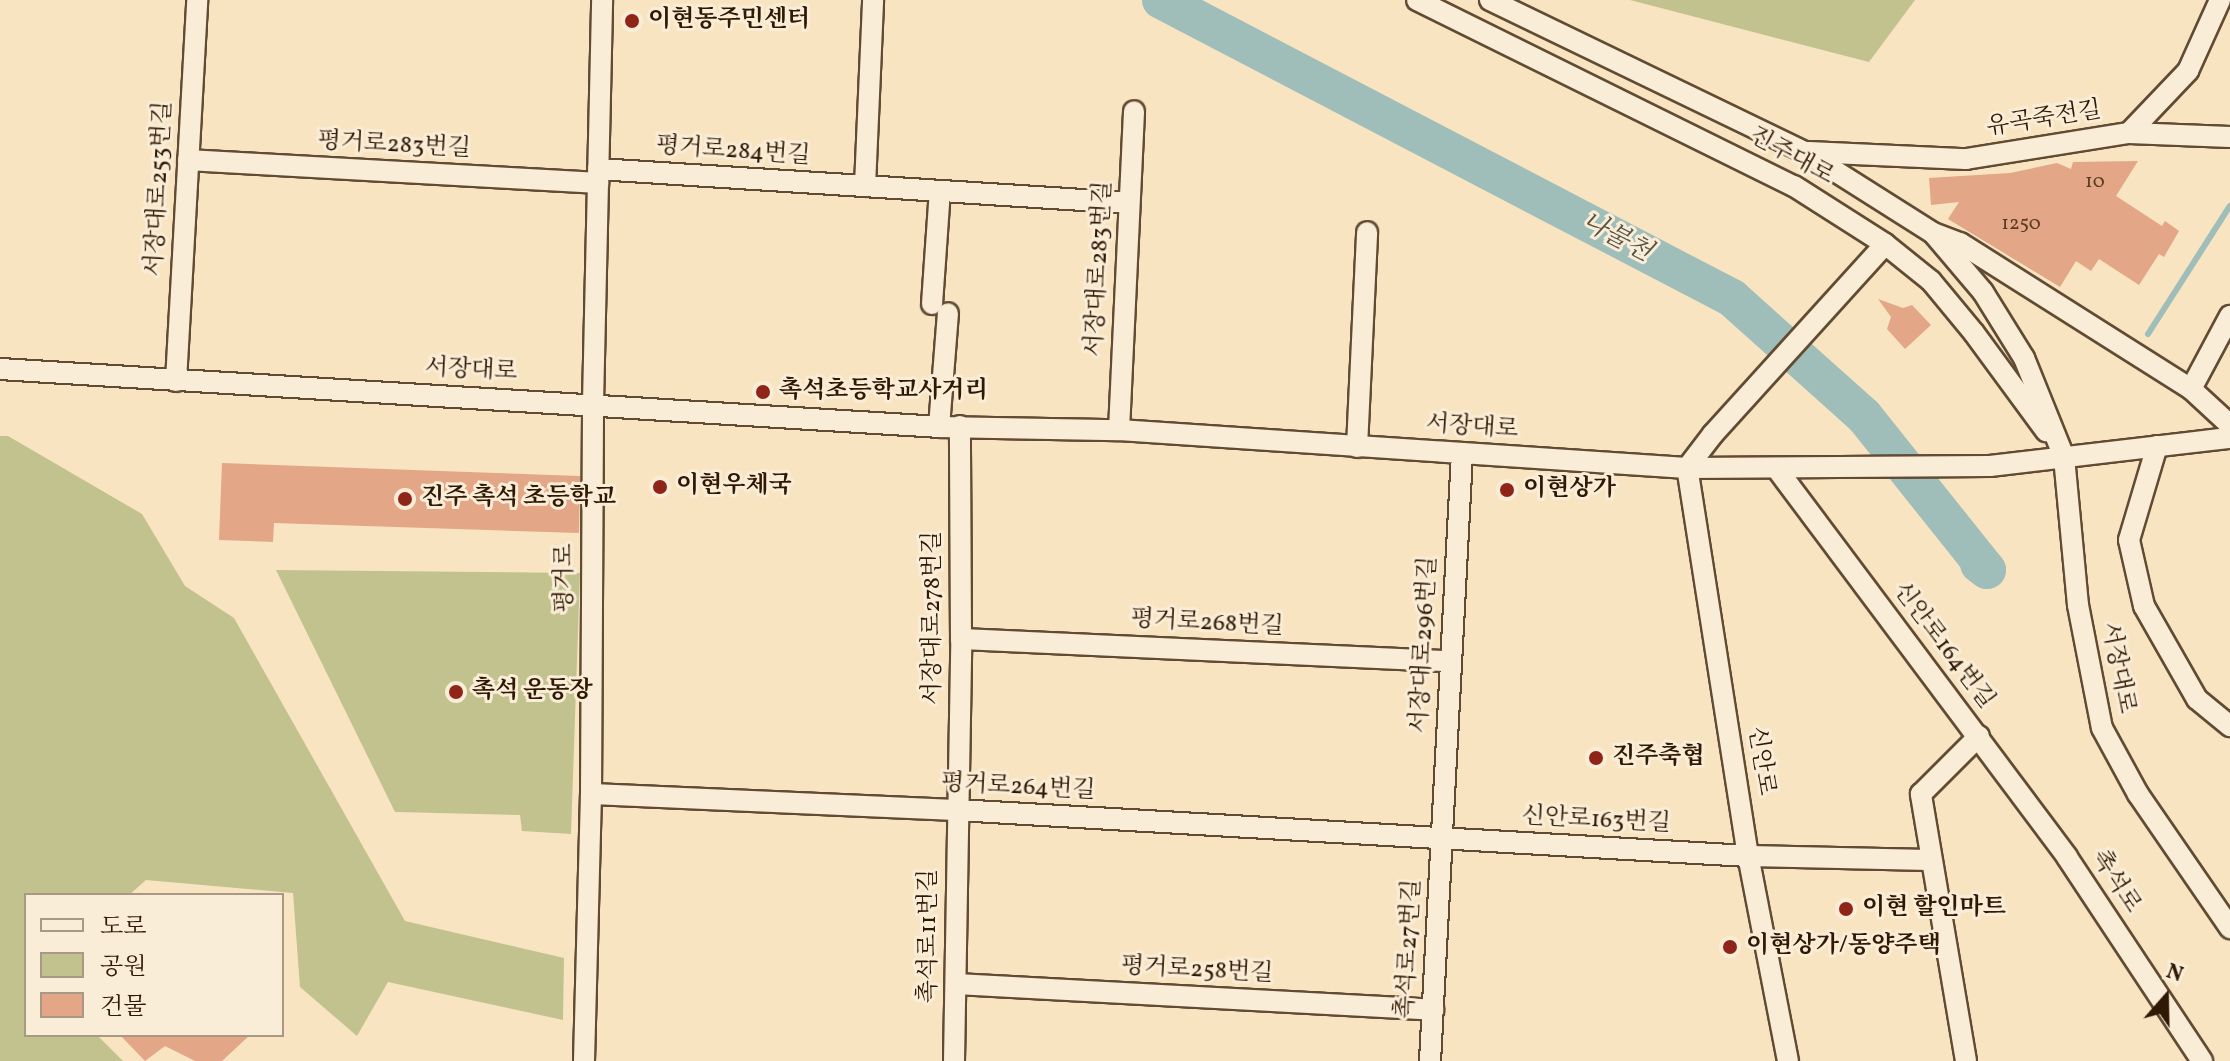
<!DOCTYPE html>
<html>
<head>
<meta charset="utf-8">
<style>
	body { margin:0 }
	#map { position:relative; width:2230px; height:1061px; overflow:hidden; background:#f8e4c1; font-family:Vollkorn,"Noto Serif KR",serif }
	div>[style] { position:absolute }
	.green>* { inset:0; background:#c2c28f }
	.stream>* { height:6px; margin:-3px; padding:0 3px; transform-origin:3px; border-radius:3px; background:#9fbeb9 }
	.river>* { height:38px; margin:-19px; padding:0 19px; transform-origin:19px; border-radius:19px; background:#9fbeb9 }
	.building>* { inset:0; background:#e3a687 }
	.roads { filter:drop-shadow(2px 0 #614b33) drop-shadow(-2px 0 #614b33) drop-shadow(0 2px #614b33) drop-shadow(0 -2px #614b33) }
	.minor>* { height:20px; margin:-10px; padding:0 10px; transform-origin:10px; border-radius:10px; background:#faedd7 }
	.dots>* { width:22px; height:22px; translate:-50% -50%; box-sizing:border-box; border:4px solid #faedd7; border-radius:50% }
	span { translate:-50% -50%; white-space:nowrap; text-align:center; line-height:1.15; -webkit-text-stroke:6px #faedd7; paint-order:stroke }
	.number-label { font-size:20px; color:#5c3c25 }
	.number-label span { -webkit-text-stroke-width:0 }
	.poi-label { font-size:24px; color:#2f1804; font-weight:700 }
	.left { translate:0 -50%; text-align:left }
	.street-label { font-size:24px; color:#2f1804 }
	.water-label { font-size:26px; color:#565243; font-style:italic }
	.legend { position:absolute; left:24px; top:893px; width:260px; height:144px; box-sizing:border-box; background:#faedd7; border:2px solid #a99883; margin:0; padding:10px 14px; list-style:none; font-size:24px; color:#2f1804 }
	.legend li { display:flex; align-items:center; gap:16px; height:40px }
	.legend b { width:40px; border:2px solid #a99883 }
	.north { position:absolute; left:2126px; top:957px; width:80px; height:80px; -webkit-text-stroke:6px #faedd7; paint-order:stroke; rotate:20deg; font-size:22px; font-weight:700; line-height:32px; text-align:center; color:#2f1804 }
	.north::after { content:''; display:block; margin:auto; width:28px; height:36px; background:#2f1804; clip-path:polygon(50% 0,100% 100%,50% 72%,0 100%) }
</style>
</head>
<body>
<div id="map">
	<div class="green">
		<i style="clip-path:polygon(1630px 0,1915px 0,1869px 62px)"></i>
		<i style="clip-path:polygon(0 436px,8px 436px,142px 514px,185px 586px,234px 618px,405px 921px,564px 958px,563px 1020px,388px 982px,357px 1036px,300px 987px,293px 893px,146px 880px,129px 895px,26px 895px,26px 1035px,97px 1035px,123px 1061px,0 1061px)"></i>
		<i style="clip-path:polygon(276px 570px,580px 573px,571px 834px,522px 831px,520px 815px,395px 812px)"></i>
	</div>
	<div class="stream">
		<i style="left:2148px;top:334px;width:152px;rotate:-57.4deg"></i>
	</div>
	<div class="river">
		<i style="left:1161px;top:0;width:644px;rotate:27.56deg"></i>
		<i style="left:1732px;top:298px;width:177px;rotate:41.8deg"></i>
		<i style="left:1864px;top:416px;width:197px;rotate:51.4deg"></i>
		<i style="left:1987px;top:570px;width:10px;rotate:-143deg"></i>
	</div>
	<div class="building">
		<i style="clip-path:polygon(2138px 161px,2116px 196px,2162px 226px,2165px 221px,2179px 231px,2164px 257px,2159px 254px,2139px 285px,2099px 259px,2091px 271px,2076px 261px,2060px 287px,1948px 219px,1959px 202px,1931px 205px,1929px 178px,2010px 173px,2057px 163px,2071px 169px,2073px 162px)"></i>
		<i style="clip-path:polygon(1878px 299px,1903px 308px,1912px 305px,1931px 325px,1905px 349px,1887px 329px,1891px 317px)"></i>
		<i style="clip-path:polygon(222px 463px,580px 476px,579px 533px,274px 523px,273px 542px,219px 540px)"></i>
		<i style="clip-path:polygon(120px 1035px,250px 1035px,222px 1061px,195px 1061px,165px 1046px,145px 1061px)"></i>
	</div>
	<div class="roads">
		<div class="minor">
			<i style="left:1417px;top:0;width:420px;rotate:26.3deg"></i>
			<i style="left:1794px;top:186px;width:108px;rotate:32.5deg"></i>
			<i style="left:1885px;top:244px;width:59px;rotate:38.8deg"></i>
			<i style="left:1931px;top:281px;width:67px;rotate:50.4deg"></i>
			<i style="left:1974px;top:333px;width:122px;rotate:53.7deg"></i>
			<i style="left:1490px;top:0;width:350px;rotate:25.8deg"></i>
			<i style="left:1805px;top:152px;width:151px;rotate:32.3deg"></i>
			<i style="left:1933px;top:233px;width:77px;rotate:49.7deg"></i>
			<i style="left:1983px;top:292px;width:78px;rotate:58.2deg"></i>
			<i style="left:2024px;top:358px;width:107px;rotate:68deg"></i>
			<i style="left:2064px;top:457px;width:149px;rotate:84.6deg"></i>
			<i style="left:2078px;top:605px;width:125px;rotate:79deg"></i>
			<i style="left:2102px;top:728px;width:75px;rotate:61.4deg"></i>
			<i style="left:2138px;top:794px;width:163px;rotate:55.5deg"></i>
			<i style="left:2129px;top:133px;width:86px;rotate:-46.4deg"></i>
			<i style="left:2188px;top:71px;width:78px;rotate:-65.7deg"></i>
			<i style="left:1809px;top:152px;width:157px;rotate:2.6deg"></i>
			<i style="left:1966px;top:159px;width:165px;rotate:-9.1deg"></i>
			<i style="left:2129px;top:133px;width:101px;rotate:2.3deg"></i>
			<i style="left:188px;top:160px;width:411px;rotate:3.2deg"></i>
			<i style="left:598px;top:169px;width:532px;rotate:3.66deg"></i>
			<i style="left:865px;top:186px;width:186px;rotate:-87.5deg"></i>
			<i style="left:1936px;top:234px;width:26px;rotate:21deg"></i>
			<i style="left:1960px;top:243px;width:273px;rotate:32.3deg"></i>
			<i style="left:2191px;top:389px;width:53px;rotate:42.7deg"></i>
			<i style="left:932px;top:304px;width:113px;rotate:-86deg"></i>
			<i style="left:0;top:369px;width:941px;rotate:3.53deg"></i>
			<i style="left:939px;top:427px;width:180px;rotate:1deg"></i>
			<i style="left:1119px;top:430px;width:569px;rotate:3.83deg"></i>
			<i style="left:1687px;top:468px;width:303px;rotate:-0.4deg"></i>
			<i style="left:1990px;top:466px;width:242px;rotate:-6.7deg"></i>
			<i style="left:176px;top:381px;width:382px;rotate:-86.8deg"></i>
			<i style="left:2191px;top:389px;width:83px;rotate:-61.9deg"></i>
			<i style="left:939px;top:427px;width:114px;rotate:-85.5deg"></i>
			<i style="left:1119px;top:430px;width:319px;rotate:-87.3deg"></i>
			<i style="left:2157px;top:446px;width:98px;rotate:106.6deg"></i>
			<i style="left:2129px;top:540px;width:68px;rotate:77.2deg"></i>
			<i style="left:2144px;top:606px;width:107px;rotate:60.3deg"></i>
			<i style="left:2197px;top:699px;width:43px;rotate:39.3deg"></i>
			<i style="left:1357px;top:447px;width:215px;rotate:-87.3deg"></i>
			<i style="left:1777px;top:469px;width:484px;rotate:53.2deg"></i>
			<i style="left:2067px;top:857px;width:245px;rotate:56.5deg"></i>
			<i style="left:961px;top:639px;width:489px;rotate:2.6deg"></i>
			<i style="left:591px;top:794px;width:366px;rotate:2.5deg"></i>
			<i style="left:957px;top:810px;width:792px;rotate:3.33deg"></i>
			<i style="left:1748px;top:856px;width:182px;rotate:1.3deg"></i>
			<i style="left:957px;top:984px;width:477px;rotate:3.1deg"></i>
			<i style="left:584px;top:1061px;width:267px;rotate:-88.5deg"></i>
			<i style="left:591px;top:794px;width:391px;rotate:-89.7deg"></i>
			<i style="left:593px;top:403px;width:403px;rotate:-88.7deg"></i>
			<i style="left:954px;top:1061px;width:422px;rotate:-89deg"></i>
			<i style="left:961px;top:639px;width:213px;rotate:-90.3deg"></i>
			<i style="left:1430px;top:1061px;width:608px;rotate:-86.98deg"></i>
			<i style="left:1788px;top:1061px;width:209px;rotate:-101deg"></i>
			<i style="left:1748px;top:856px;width:393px;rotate:-98.9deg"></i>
			<i style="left:1687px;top:468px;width:43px;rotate:-52.6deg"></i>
			<i style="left:1713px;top:434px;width:256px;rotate:-47.8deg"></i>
			<i style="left:1966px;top:1061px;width:271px;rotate:-99.6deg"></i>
			<i style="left:1921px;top:794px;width:82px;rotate:-45deg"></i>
		</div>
	</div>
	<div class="dots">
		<i style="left:632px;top:21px;background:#8f2418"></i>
		<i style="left:763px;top:392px;background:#8f2418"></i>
		<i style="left:660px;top:487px;background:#8f2418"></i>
		<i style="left:1507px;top:490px;background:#8f2418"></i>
		<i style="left:405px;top:499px;background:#8f2418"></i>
		<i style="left:456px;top:692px;background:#8f2418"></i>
		<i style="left:1596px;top:758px;background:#8f2418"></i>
		<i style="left:1846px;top:909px;background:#8f2418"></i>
		<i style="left:1730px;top:947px;background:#8f2418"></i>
	</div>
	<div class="number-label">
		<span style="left:2095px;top:182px">10</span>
		<span style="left:2021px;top:224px">1250</span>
	</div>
	<div class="poi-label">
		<span class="left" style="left:648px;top:21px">이현동주민센터</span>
		<span class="left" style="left:779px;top:392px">촉석초등학교사거리</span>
		<span class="left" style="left:676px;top:487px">이현우체국</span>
		<span class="left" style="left:1523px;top:490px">이현상가</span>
		<span class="left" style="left:421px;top:499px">진주 촉석 초등학교</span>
		<span class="left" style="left:472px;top:692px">촉석 운동장</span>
		<span class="left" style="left:1612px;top:758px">진주축협</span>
		<span class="left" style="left:1862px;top:909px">이현 할인마트</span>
		<span class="left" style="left:1746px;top:947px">이현상가/동양주택</span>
	</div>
	<div class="street-label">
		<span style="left:2044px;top:120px;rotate:-9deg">유곡죽전길</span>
		<span style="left:394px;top:146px;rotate:3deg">평거로283번길</span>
		<span style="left:733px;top:152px;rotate:4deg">평거로284번길</span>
		<span style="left:1791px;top:157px;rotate:29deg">진주대로</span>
		<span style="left:160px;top:189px;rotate:-87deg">서장대로253번길</span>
		<span style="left:1100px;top:269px;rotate:-87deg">서장대로283번길</span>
		<span style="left:471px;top:371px;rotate:3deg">서장대로</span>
		<span style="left:1472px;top:428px;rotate:4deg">서장대로</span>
		<span style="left:566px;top:578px;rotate:-90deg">평거로</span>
		<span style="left:934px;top:618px;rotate:-90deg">서장대로278번길</span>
		<span style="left:1207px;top:624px;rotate:3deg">평거로268번길</span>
		<span style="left:1425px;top:645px;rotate:-87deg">서장대로296번길</span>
		<span style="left:1943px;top:646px;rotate:53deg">신안로164번길</span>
		<span style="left:2117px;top:668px;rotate:79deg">서장대로</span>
		<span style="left:1760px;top:761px;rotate:81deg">신안로</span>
		<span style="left:1018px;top:788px;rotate:3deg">평거로264번길</span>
		<span style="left:1596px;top:821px;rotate:3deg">신안로163번길</span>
		<span style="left:2115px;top:882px;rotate:57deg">촉석로</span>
		<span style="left:930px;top:936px;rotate:-90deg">촉석로11번길</span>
		<span style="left:1410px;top:949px;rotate:-87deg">촉석로27번길</span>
		<span style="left:1197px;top:971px;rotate:3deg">평거로258번길</span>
	</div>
	<div class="water-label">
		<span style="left:1616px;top:238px;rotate:28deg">나불천</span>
	</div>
	<ul class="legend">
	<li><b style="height:10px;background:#faedd7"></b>도로</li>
	<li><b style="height:22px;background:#c2c28f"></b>공원</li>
	<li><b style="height:22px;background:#e3a687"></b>건물</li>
	</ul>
	<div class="north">N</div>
</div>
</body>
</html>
